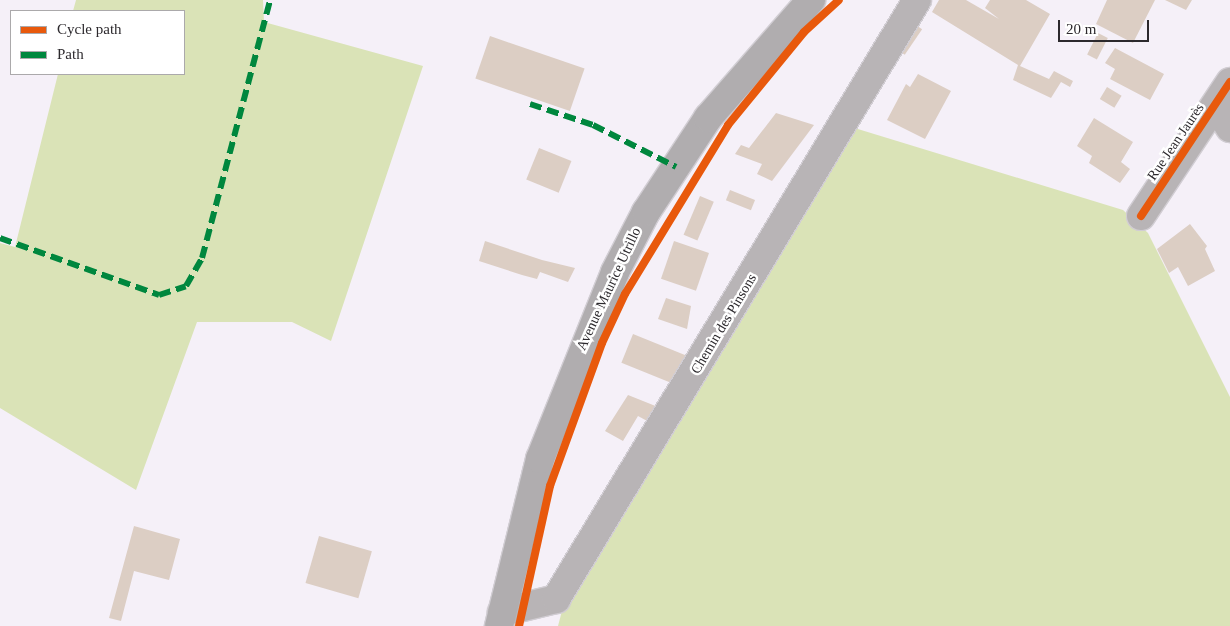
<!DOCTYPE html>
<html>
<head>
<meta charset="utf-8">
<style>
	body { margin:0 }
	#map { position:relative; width:1230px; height:626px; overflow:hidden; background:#f5f0f8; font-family:Georgia,serif }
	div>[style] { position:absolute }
	.green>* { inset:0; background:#dae3b7 }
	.building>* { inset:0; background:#dccec4; transform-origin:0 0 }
	.roads { filter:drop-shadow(1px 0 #d1cdd3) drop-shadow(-1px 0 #d1cdd3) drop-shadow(0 1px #d1cdd3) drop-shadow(0 -1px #d1cdd3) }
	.minor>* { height:28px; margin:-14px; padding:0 14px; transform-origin:14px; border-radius:14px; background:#b8b4b6 }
	.major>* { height:28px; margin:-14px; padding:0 14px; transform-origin:14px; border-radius:14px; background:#b0adaf }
	.quiet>* { height:6px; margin-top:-3px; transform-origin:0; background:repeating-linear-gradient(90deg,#00873e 0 12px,transparent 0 18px) }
	.cycleway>* { height:8px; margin:-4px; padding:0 4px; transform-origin:4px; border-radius:4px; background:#e8590c }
	span { translate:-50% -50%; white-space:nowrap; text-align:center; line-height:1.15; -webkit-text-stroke:5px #fff; paint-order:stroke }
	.street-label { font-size:14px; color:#2c292d }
	.legend { position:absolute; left:10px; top:10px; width:175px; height:65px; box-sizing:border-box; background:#fff; border:1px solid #aba9ab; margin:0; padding:6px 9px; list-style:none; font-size:15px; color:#2c292d }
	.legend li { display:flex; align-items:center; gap:10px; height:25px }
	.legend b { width:25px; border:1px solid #aba9ab }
	.scale { position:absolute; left:1058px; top:20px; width:91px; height:22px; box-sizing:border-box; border:2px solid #2c292d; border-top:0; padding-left:6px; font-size:15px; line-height:18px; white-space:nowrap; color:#2c292d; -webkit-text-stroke:4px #fff; paint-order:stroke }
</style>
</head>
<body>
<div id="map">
	<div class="green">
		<i style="clip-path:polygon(76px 0,263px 0,264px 22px,423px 66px,331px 341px,292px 322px,197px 322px,136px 490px,0 408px,0 243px,15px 247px,58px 74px,184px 74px,184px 11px,73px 11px)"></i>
		<i style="clip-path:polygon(848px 126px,1123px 210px,1148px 233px,1230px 397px,1230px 626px,558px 626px,563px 607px)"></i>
	</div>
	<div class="building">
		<i style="clip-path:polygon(939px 0,966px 0,999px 19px,985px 8px,990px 0,1026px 0,1050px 14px,1020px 66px,1049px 79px,1054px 71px,1073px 81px,1070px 87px,1061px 82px,1051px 98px,1013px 80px,1018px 65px,932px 12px)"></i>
		<i style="clip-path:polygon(1107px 0,1155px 0,1133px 43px,1096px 24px)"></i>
		<i style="clip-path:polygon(1165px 0,1192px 0,1186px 10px)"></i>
		<i style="left:913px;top:23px;width:11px;height:31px;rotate:34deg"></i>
		<i style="left:1098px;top:33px;width:11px;height:24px;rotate:27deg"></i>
		<i style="left:490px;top:36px;width:100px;height:45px;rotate:19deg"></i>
		<i style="clip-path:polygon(1115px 48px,1164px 74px,1150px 100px,1110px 79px,1115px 69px,1105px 63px)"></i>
		<i style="clip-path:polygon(918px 74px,951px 91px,925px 139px,887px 120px,906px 84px,910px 87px)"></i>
		<i style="left:1107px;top:87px;width:17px;height:14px;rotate:31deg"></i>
		<i style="clip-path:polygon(776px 113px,814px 125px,772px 181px,757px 174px,762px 164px,735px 154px,741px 145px,749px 148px)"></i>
		<i style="clip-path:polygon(1094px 118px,1133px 142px,1121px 162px,1130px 169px,1120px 183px,1089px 163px,1092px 156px,1077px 146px)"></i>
		<i style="left:539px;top:148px;width:35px;height:34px;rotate:22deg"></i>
		<i style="left:730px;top:190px;width:27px;height:11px;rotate:22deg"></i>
		<i style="left:700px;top:196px;width:15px;height:42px;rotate:23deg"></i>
		<i style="clip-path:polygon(1190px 224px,1207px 246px,1205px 249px,1215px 271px,1188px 286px,1178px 267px,1169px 273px,1157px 249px)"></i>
		<i style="clip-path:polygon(485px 241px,542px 260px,575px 268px,568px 282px,540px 272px,537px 279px,522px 275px,479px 261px)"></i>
		<i style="left:674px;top:241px;width:37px;height:40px;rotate:19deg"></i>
		<i style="clip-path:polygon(666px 298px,691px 306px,687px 329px,658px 319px)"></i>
		<i style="left:633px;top:334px;width:58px;height:31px;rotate:22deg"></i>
		<i style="clip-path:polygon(628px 395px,658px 407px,649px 422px,638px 416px,623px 441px,605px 431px)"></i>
		<i style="clip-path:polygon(134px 526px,180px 539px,169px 580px,134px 571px,121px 621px,109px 618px)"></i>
		<i style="left:319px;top:536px;width:55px;height:49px;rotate:16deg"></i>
	</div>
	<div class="roads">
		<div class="minor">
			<i style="left:1216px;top:105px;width:27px;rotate:59deg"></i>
			<i style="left:1141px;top:216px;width:161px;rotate:-56.4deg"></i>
			<i style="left:502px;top:612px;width:56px;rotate:-13.5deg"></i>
			<i style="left:556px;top:599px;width:699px;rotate:-58.92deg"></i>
		</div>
		<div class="major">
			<i style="left:499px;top:626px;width:172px;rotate:-76.2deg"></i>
			<i style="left:540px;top:459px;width:201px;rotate:-68.1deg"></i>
			<i style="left:615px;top:272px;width:68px;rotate:-62.7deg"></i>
			<i style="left:646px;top:212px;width:113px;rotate:-56.6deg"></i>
			<i style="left:708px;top:118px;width:157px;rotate:-48.9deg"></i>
		</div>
	</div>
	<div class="quiet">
		<i style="left:530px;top:104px;width:66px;rotate:18.4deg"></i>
		<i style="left:593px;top:125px;width:93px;rotate:26.8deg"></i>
		<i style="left:0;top:238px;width:169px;rotate:19.7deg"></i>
		<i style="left:159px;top:295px;width:28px;rotate:-18deg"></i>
		<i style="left:186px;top:286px;width:32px;rotate:-60deg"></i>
		<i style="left:202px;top:258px;width:267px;rotate:-75.2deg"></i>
	</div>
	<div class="cycleway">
		<i style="left:1141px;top:216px;width:161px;rotate:-56.4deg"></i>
		<i style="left:519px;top:626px;width:143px;rotate:-77.5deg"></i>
		<i style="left:550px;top:486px;width:152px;rotate:-70deg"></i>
		<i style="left:602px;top:343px;width:54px;rotate:-64.9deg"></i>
		<i style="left:625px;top:294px;width:198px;rotate:-58.6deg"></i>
		<i style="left:728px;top:125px;width:120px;rotate:-50.7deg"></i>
		<i style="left:804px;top:32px;width:47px;rotate:-42.4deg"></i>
	</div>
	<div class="street-label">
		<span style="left:1176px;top:142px;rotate:-56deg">Rue Jean Jaurès</span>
		<span style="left:609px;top:289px;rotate:-65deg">Avenue Maurice Utrillo</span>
		<span style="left:724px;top:324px;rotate:-59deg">Chemin des Pinsons</span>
	</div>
	<ul class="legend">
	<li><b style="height:6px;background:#e8590c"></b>Cycle path</li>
	<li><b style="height:6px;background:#00873e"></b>Path</li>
	</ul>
	<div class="scale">20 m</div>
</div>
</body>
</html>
